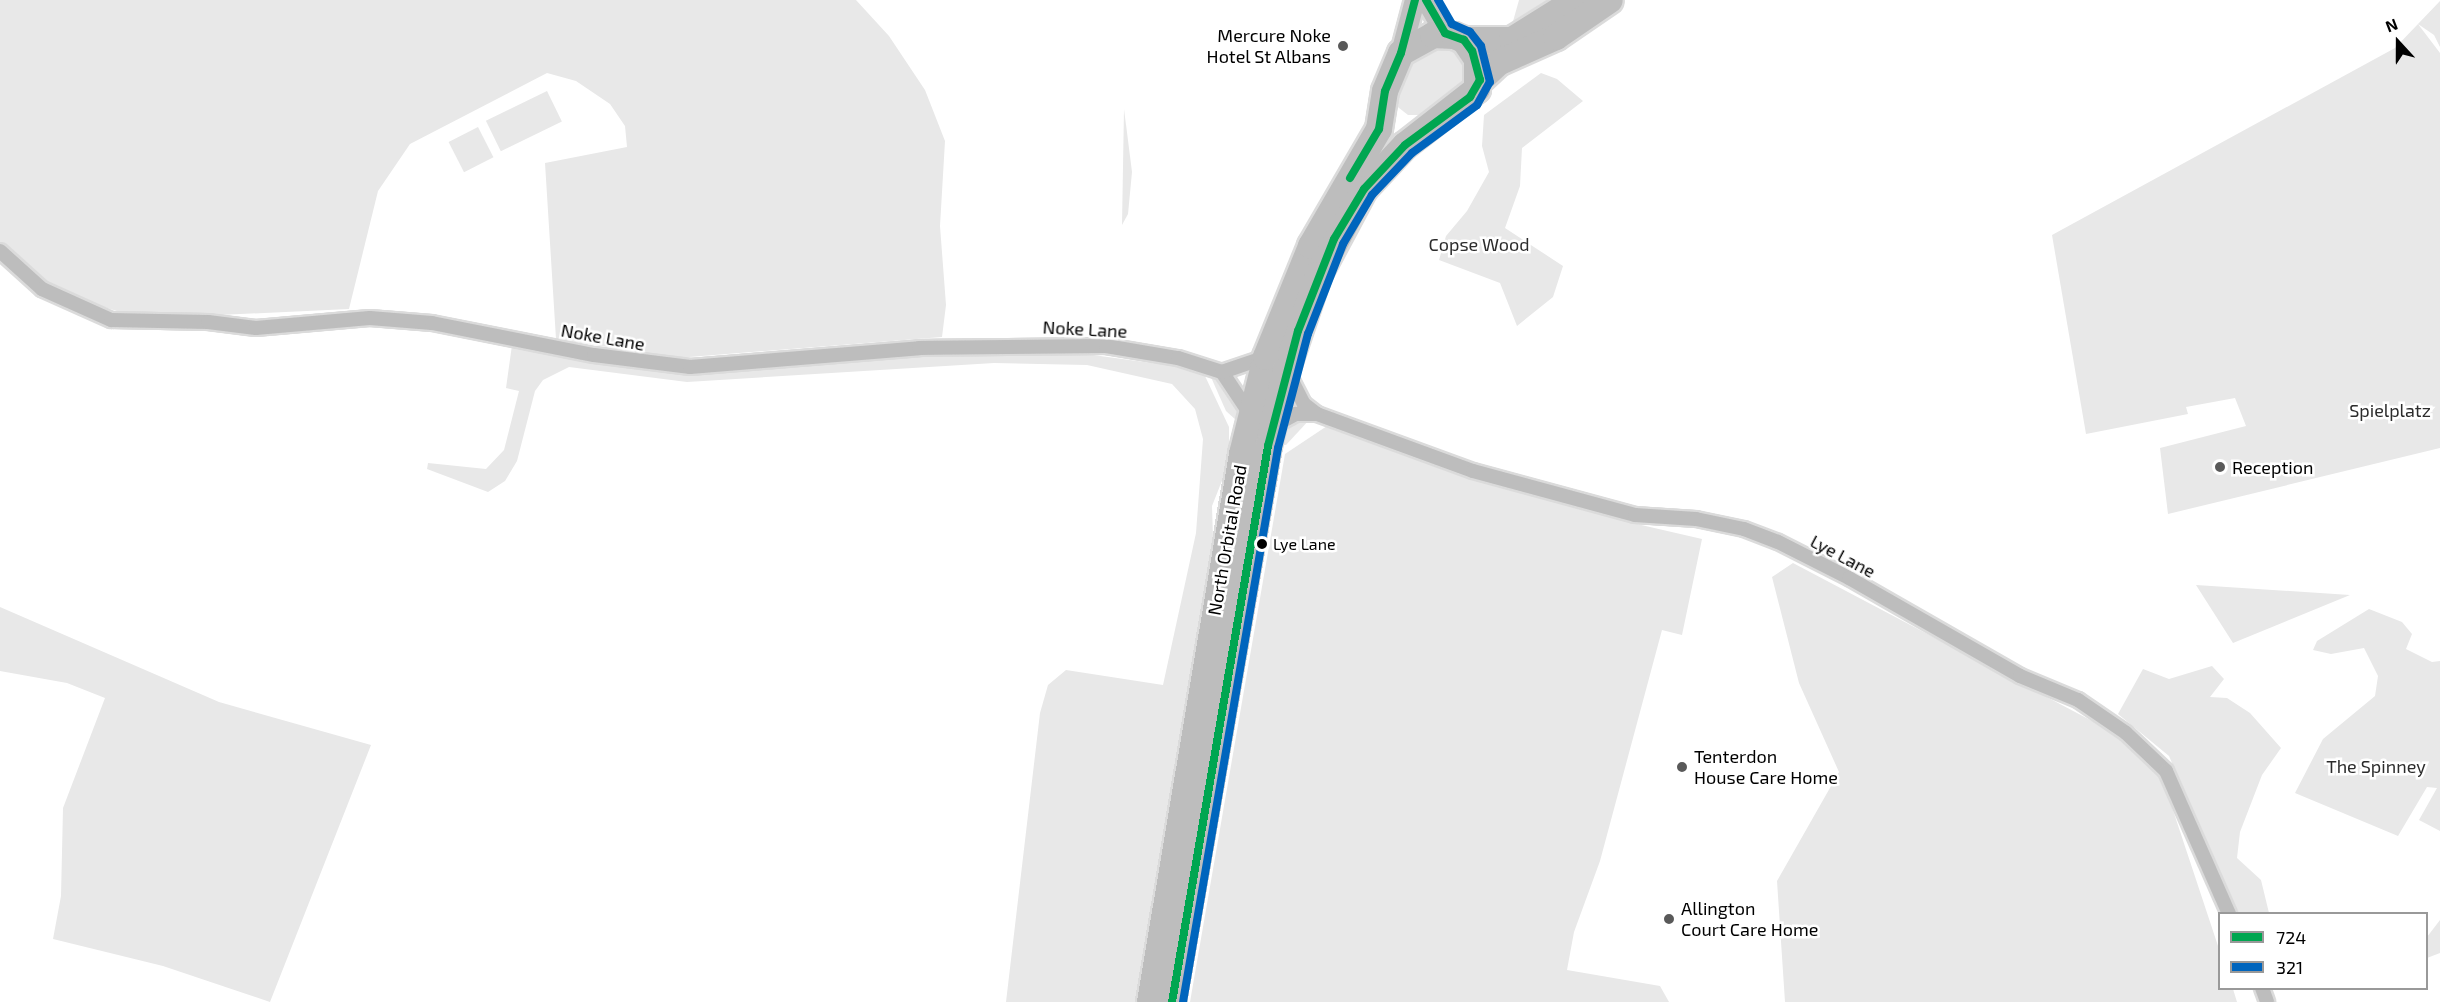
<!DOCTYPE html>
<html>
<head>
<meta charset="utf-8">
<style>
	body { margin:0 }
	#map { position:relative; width:2440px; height:1002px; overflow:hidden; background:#fff; font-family:"Exo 2",sans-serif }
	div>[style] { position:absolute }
	.green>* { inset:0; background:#e8e8e8; transform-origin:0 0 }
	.roads { filter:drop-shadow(2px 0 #dbdbdb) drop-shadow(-2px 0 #dbdbdb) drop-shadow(0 2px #dbdbdb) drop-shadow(0 -2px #dbdbdb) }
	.street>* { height:14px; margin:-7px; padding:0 7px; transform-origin:7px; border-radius:7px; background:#bdbdbd }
	.secondary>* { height:20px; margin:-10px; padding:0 10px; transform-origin:10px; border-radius:10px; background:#bfbfbf }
	.highway>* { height:26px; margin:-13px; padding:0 13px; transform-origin:13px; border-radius:13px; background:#bdbdbd }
	.bus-1>* { height:8px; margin:-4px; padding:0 4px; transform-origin:4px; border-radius:4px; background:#00a651 }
	.bus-2>* { height:8px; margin:-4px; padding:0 4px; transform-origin:4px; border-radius:4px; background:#0065bd }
	.dots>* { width:16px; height:16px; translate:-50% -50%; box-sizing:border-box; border:3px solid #fff; border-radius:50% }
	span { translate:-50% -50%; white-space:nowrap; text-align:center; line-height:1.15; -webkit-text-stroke:5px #fff; paint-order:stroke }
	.bus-label { font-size:16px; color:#000 }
	.left { translate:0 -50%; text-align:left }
	.poi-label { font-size:18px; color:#000 }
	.right { translate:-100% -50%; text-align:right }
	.park-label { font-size:18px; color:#2c2c2c }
	.street-label { font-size:18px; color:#000 }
	.legend { position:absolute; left:2218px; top:912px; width:210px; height:78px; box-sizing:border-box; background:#fff; border:2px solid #999; margin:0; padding:8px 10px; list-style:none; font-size:18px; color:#000 }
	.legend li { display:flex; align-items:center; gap:12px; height:30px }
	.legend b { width:30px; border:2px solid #999 }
	.north { position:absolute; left:2368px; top:12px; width:60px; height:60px; -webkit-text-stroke:4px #fff; paint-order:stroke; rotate:339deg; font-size:16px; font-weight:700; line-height:24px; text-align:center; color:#000 }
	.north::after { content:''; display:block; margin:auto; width:21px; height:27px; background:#000; clip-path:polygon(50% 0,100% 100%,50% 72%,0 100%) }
</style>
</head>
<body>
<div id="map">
	<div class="green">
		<i style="clip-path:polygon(0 0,856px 0,889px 36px,925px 90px,945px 141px,940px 226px,946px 305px,942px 337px,677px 358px,556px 339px,545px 163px,627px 147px,625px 126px,610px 104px,576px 81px,547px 73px,410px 144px,378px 191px,349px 309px,156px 318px,120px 312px,78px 299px,42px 283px,16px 263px,0 243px)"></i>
		<i style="clip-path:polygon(1519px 0,1551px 0,1512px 25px)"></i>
		<i style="clip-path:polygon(2440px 1px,2440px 47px,2434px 35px,2418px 24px,2440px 53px,2440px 448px,2168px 514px,2160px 448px,2246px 426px,2235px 398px,2186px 407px,2188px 414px,2086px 434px,2052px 235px,2395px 48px)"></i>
		<i style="clip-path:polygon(1435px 43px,1465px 53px,1469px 83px,1428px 115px,1408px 115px,1394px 104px,1394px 89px,1411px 59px)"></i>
		<i style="clip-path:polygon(1541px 73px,1557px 79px,1583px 101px,1522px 148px,1520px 186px,1505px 228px,1563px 266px,1553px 297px,1517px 326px,1500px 283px,1439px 260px,1446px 236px,1467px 211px,1489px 172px,1482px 146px,1484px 115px)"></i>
		<i style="left:547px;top:91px;width:34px;height:68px;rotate:64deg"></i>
		<i style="clip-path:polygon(1124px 109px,1132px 172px,1128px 214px,1122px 225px)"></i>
		<i style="left:478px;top:127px;width:34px;height:33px;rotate:63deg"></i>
		<i style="clip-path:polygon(512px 345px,640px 365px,950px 350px,1093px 355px,1181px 367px,1205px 376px,1229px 427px,1229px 463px,1212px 506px,1213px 538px,1138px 1002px,1006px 1002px,1040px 713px,1048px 685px,1066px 670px,1163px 685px,1196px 533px,1203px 439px,1195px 409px,1172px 384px,1087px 365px,994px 363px,687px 382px,569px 367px,543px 380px,535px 391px,517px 461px,505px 481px,488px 492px,427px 469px,428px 463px,486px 469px,504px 450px,519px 391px,506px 388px)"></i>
		<i style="clip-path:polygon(1210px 375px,1228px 386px,1241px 414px,1237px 421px,1226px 411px)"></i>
		<i style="clip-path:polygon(1311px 418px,1286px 445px,1276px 444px,1280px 431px,1291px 422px)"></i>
		<i style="clip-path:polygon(1330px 424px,1442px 468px,1637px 524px,1702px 539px,1682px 635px,1662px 630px,1600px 861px,1574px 932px,1567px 970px,1660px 986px,1669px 1002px,1190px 1002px,1285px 454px)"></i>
		<i style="clip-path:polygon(1793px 563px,2130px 741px,2163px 780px,2219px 949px,2220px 988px,2233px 989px,2237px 1002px,1785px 1002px,1777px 881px,1839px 772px,1799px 683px,1772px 577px)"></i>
		<i style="clip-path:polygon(2196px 585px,2350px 595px,2233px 643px)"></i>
		<i style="clip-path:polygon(0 607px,219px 702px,371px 745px,270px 1002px,163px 966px,53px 939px,61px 896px,63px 808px,105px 698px,67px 683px,0 671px)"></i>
		<i style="clip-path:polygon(2369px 609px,2402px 622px,2412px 634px,2406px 649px,2432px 662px,2440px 661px,2440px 831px,2419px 820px,2437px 788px,2427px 787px,2398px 836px,2295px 793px,2323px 739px,2375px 696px,2378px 676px,2364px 648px,2331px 654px,2313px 650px,2317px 641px)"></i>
		<i style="clip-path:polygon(2212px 666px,2224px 679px,2210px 697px,2227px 698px,2250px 713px,2281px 748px,2262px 775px,2240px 832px,2237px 858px,2261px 880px,2269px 913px,2237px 913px,2169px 756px,2118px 714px,2143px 669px,2169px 679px)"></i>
		<i style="clip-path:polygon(2440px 920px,2440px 953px,2427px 958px,2427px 937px)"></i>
	</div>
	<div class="roads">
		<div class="street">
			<i style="left:0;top:251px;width:57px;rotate:42.1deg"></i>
			<i style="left:42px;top:289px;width:76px;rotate:24.2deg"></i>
			<i style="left:111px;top:320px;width:97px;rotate:1.2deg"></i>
			<i style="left:208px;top:322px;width:48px;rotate:7.1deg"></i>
			<i style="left:256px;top:328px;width:114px;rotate:-5deg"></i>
			<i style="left:370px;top:318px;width:62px;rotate:4.6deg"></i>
			<i style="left:432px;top:323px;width:165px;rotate:11.2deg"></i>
			<i style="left:594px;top:355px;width:97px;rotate:7.1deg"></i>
			<i style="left:690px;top:367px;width:230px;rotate:-4.7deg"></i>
			<i style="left:919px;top:348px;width:187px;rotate:-0.6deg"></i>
			<i style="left:1106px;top:346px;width:73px;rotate:9.5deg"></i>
			<i style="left:1178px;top:358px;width:46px;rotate:17.7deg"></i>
			<i style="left:1222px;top:372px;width:50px;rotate:56.3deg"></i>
			<i style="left:1222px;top:372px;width:46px;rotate:-18.8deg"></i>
			<i style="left:1288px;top:373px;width:35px;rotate:63deg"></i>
			<i style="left:1304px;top:404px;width:16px;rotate:38deg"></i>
			<i style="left:1317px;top:414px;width:166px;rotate:20.1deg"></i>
			<i style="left:1473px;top:471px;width:168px;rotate:15.2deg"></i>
			<i style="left:1635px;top:515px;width:61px;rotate:3.8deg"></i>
			<i style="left:1696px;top:519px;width:49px;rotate:11.8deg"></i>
			<i style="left:1744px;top:529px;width:36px;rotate:21deg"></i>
			<i style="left:1778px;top:542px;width:80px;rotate:26.9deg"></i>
			<i style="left:1849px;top:578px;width:197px;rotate:29.8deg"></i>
			<i style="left:2020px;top:676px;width:63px;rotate:22.5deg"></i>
			<i style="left:2078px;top:700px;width:58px;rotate:34.5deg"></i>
			<i style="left:2126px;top:733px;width:55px;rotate:43.5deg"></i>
			<i style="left:2166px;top:771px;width:156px;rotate:66.2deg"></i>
			<i style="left:1274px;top:426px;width:25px;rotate:-29deg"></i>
			<i style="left:1296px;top:414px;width:21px"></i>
			<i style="left:2262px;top:988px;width:15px;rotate:70deg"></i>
		</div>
		<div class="secondary">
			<i style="left:1426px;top:0;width:38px;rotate:60deg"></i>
			<i style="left:1401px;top:53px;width:55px;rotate:-75.2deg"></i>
		</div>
		<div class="highway">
			<i style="left:1464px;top:40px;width:48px"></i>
			<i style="left:1512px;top:40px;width:75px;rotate:-32deg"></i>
			<i style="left:1480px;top:80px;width:25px;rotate:-43deg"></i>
			<i style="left:1498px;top:63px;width:64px;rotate:-24.1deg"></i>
			<i style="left:1556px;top:37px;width:65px;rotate:-34.4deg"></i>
			<i style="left:1150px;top:1002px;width:556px;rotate:-80.47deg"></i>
			<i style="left:1242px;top:454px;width:100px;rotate:-76.1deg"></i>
			<i style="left:1266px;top:357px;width:120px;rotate:-67.9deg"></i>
			<i style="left:1311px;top:246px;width:135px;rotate:-59.8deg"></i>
			<i style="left:1379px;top:129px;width:38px;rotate:-81deg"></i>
			<i style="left:1385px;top:91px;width:41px;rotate:-67.2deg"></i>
			<i style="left:1401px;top:53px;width:37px;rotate:-29deg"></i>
			<i style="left:1433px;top:35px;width:21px;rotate:3deg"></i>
			<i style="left:1454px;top:36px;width:11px;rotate:22deg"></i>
			<i style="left:1464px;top:40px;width:23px;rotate:56deg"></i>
			<i style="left:1477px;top:59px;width:30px;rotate:90deg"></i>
			<i style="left:1477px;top:89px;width:91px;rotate:142.1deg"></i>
			<i style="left:1405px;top:145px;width:60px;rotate:133deg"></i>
			<i style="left:1364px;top:189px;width:98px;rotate:118.1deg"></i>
			<i style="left:1318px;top:275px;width:100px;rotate:108.6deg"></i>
			<i style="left:1286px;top:370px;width:78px;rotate:103.3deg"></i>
			<i style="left:1268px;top:446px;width:564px;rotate:99.8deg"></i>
		</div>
	</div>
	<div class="bus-1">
		<i style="left:1350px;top:178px;width:57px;rotate:-59.4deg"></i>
		<i style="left:1379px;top:129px;width:38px;rotate:-81deg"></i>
		<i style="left:1385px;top:91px;width:41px;rotate:-67.2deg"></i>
		<i style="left:1401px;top:53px;width:55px;rotate:-75.2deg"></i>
		<i style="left:1172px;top:1002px;width:564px;rotate:-80.2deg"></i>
		<i style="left:1268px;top:446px;width:119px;rotate:-75.4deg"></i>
		<i style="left:1298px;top:331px;width:99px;rotate:-68.6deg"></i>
		<i style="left:1334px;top:239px;width:58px;rotate:-59deg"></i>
		<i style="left:1364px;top:189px;width:60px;rotate:-47deg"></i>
		<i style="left:1405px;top:145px;width:81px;rotate:-36.4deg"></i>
		<i style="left:1470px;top:97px;width:20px;rotate:-60deg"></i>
		<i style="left:1480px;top:80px;width:30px;rotate:-105deg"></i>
		<i style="left:1472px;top:51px;width:14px;rotate:-126deg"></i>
		<i style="left:1464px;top:40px;width:20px;rotate:-160deg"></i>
		<i style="left:1445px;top:33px;width:38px;rotate:-120deg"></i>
	</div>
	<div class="bus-2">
		<i style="left:1183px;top:1002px;width:562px;rotate:-80.27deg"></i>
		<i style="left:1278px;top:448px;width:118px;rotate:-75.3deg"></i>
		<i style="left:1308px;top:334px;width:97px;rotate:-68.7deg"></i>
		<i style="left:1343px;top:244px;width:57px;rotate:-59.4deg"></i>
		<i style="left:1372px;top:195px;width:58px;rotate:-46.4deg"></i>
		<i style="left:1412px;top:153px;width:81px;rotate:-36.4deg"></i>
		<i style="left:1477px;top:105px;width:26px;rotate:-61deg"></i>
		<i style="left:1490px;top:82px;width:37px;rotate:-104deg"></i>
		<i style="left:1481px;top:46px;width:18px;rotate:-128deg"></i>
		<i style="left:1470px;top:32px;width:20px;rotate:-156deg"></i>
		<i style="left:1452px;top:24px;width:28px;rotate:-120deg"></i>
	</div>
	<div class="dots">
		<i style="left:1343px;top:46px;background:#595959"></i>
		<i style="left:2220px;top:467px;background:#595959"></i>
		<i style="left:1262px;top:544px;background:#000"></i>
		<i style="left:1682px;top:767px;background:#595959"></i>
		<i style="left:1669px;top:919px;background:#595959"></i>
	</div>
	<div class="bus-label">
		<span class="left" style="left:1273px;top:544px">Lye Lane</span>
	</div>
	<div class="poi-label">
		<span class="right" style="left:1331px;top:46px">Mercure Noke<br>Hotel St Albans</span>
		<span class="left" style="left:2232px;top:467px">Reception</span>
		<span class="left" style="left:1694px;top:767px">Tenterdon<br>House Care Home</span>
		<span class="left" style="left:1681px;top:919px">Allington<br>Court Care Home</span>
	</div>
	<div class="park-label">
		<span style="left:1479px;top:244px">Copse Wood</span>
		<span style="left:2390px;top:410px">Spielplatz</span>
		<span style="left:2376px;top:766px">The Spinney</span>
	</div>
	<div class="street-label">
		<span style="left:1085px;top:329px;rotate:3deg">Noke Lane</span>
		<span style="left:603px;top:337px;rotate:10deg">Noke Lane</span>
		<span style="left:1227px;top:540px;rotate:-80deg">North Orbital Road</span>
		<span style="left:1843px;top:556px;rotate:28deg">Lye Lane</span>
	</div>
	<ul class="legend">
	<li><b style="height:8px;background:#00a651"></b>724</li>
	<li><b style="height:8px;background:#0065bd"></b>321</li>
	</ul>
	<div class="north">N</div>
</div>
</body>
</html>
